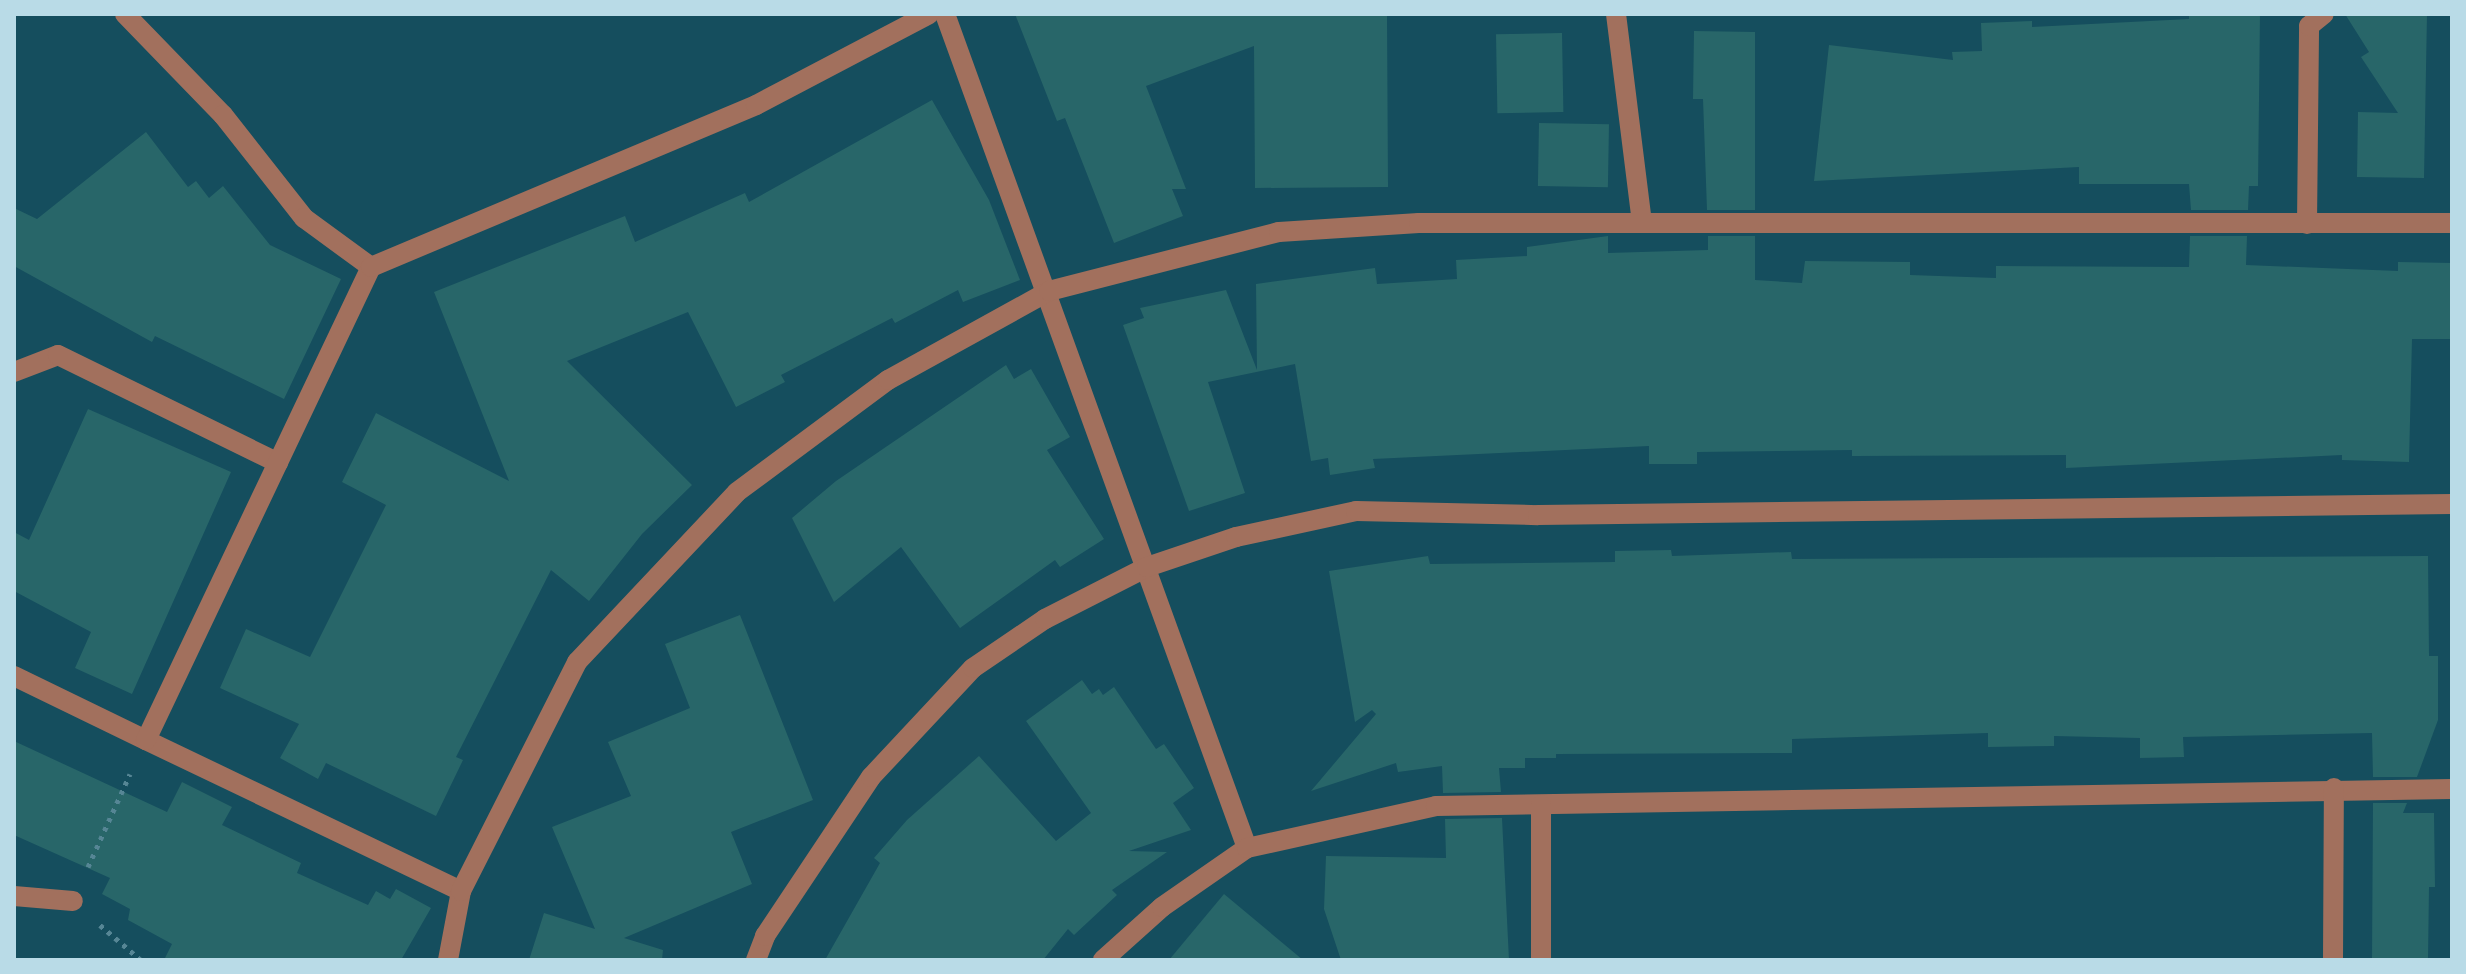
<!DOCTYPE html>
<html>
<head>
<meta charset="utf-8">
<style>
	body { margin:0 }
	#map { position:relative; width:2466px; height:974px; overflow:hidden; background:#154e5e; font-family:"Playfair Display",serif }
	div>[style] { position:absolute }
	.building>* { inset:0; background:#286669; transform-origin:0 0 }
	.path>* { height:5px; margin-top:-2.5px; transform-origin:0; background:repeating-linear-gradient(90deg,#568695 0 4px,transparent 0 10px) }
	.minor>* { height:20px; margin:-10px; padding:0 10px; transform-origin:10px; border-radius:10px; background:#a2705d }
	span { translate:-50% -50%; white-space:nowrap; text-align:center; line-height:1.15; -webkit-text-stroke:7px #154e5e; paint-order:stroke }
	.frame { position:absolute; inset:0; border:16px solid #b9dbe7; pointer-events:none }
</style>
</head>
<body>
<div id="map">
	<div class="building">
		<i style="clip-path:polygon(1015px 14px,1387px 16px,1388px 187px,1255px 188px,1254px 46px,1146px 86px,1186px 189px,1172px 189px,1183px 216px,1114px 243px,1065px 118px,1057px 121px)"></i>
		<i style="clip-path:polygon(2189px 14px,2260px 14px,2258px 186px,2249px 186px,2248px 210px,2191px 210px,2189px 184px,2079px 184px,2079px 167px,1814px 181px,1829px 45px,1953px 60px,1952px 52px,1982px 51px,1981px 23px,2032px 21px,2032px 27px,2189px 19px)"></i>
		<i style="clip-path:polygon(2345px 14px,2427px 14px,2424px 178px,2357px 177px,2358px 112px,2398px 113px,2361px 57px,2369px 52px)"></i>
		<i style="clip-path:polygon(1694px 31px,1755px 32px,1755px 210px,1707px 210px,1703px 99px,1693px 99px)"></i>
		<i style="left:1562px;top:33px;width:79px;height:66px;rotate:89deg"></i>
		<i style="clip-path:polygon(932px 100px,989px 200px,1020px 280px,963px 302px,958px 290px,895px 323px,892px 318px,781px 375px,785px 382px,736px 407px,688px 312px,567px 361px,692px 485px,642px 534px,589px 601px,551px 570px,456px 757px,463px 760px,436px 816px,326px 763px,318px 779px,280px 758px,299px 724px,220px 688px,246px 629px,310px 657px,386px 505px,342px 482px,376px 413px,509px 481px,434px 292px,625px 216px,635px 242px,745px 193px,749px 202px)"></i>
		<i style="left:1539px;top:123px;width:70px;height:63px;rotate:1deg"></i>
		<i style="clip-path:polygon(146px 132px,188px 187px,196px 181px,209px 198px,223px 186px,270px 245px,341px 279px,284px 399px,155px 336px,152px 342px,14px 266px,14px 208px,37px 219px)"></i>
		<i style="clip-path:polygon(1608px 236px,1608px 253px,1708px 250px,1708px 236px,1755px 236px,1755px 280px,1802px 283px,1805px 261px,1910px 262px,1910px 275px,1996px 278px,1996px 266px,2189px 267px,2190px 236px,2247px 236px,2246px 265px,2398px 271px,2398px 262px,2452px 263px,2452px 339px,2412px 339px,2409px 462px,2342px 460px,2342px 455px,2066px 468px,2066px 455px,1852px 456px,1852px 450px,1697px 452px,1697px 464px,1649px 464px,1649px 446px,1373px 459px,1375px 468px,1330px 475px,1328px 458px,1311px 461px,1295px 364px,1208px 382px,1245px 493px,1189px 511px,1123px 325px,1144px 318px,1140px 308px,1226px 290px,1257px 370px,1256px 284px,1375px 268px,1377px 284px,1457px 279px,1456px 260px,1527px 256px,1527px 247px)"></i>
		<i style="clip-path:polygon(1006px 365px,1014px 379px,1031px 369px,1070px 437px,1047px 450px,1104px 539px,1060px 567px,1055px 560px,960px 628px,901px 547px,834px 602px,792px 518px,836px 481px)"></i>
		<i style="clip-path:polygon(88px 409px,231px 472px,132px 694px,75px 668px,91px 632px,14px 591px,14px 532px,29px 540px)"></i>
		<i style="clip-path:polygon(1671px 550px,1672px 556px,1791px 552px,1792px 559px,2428px 556px,2429px 656px,2438px 656px,2438px 720px,2417px 777px,2373px 777px,2372px 733px,2183px 737px,2184px 757px,2140px 758px,2140px 738px,2054px 736px,2054px 746px,1988px 747px,1988px 733px,1792px 739px,1792px 753px,1556px 754px,1556px 758px,1525px 758px,1525px 768px,1499px 768px,1501px 792px,1443px 793px,1442px 766px,1398px 772px,1396px 763px,1311px 791px,1376px 714px,1372px 710px,1355px 722px,1329px 571px,1428px 556px,1430px 564px,1615px 562px,1615px 551px)"></i>
		<i style="clip-path:polygon(740px 615px,813px 800px,731px 832px,752px 884px,624px 938px,663px 950px,662px 960px,529px 960px,544px 913px,595px 929px,552px 827px,631px 796px,608px 742px,690px 708px,665px 644px)"></i>
		<i style="clip-path:polygon(1082px 680px,1092px 694px,1099px 689px,1103px 695px,1114px 687px,1156px 749px,1164px 744px,1194px 788px,1173px 803px,1191px 830px,1129px 851px,1167px 852px,1112px 890px,1117px 895px,1074px 935px,1068px 929px,1043px 960px,825px 960px,880px 863px,874px 858px,907px 820px,979px 756px,1056px 841px,1091px 813px,1026px 721px)"></i>
		<i style="clip-path:polygon(14px 741px,167px 812px,182px 782px,232px 807px,222px 825px,301px 863px,297px 873px,368px 905px,376px 891px,390px 899px,396px 889px,431px 908px,401px 960px,164px 960px,172px 944px,128px 920px,130px 909px,102px 894px,110px 878px,14px 835px)"></i>
		<i style="clip-path:polygon(2373px 803px,2407px 803px,2403px 813px,2434px 813px,2435px 887px,2429px 887px,2428px 960px,2372px 960px)"></i>
		<i style="clip-path:polygon(1502px 818px,1509px 960px,1341px 960px,1324px 909px,1326px 856px,1446px 858px,1445px 819px)"></i>
		<i style="clip-path:polygon(1224px 894px,1303px 960px,1169px 960px)"></i>
	</div>
	<div class="path">
		<i style="left:88px;top:867px;width:102px;rotate:-65.7deg"></i>
		<i style="left:100px;top:925px;width:54px;rotate:40.5deg"></i>
	</div>
	<div class="minor">
		<i style="left:125px;top:14px;width:141px;rotate:45.9deg"></i>
		<i style="left:223px;top:115px;width:131px;rotate:51.8deg"></i>
		<i style="left:304px;top:218px;width:83px;rotate:36.2deg"></i>
		<i style="left:945px;top:14px;width:887px;rotate:70.09deg"></i>
		<i style="left:1616px;top:14px;width:210px;rotate:82.9deg"></i>
		<i style="left:2307px;top:224px;width:198px;rotate:-89.4deg"></i>
		<i style="left:2309px;top:26px;width:19px;rotate:-39deg"></i>
		<i style="left:14px;top:372px;width:47px;rotate:-21.1deg"></i>
		<i style="left:58px;top:355px;width:245px;rotate:26.1deg"></i>
		<i style="left:14px;top:676px;width:147px;rotate:25.9deg"></i>
		<i style="left:461px;top:891px;width:349px;rotate:-154.4deg"></i>
		<i style="left:146px;top:740px;width:524px;rotate:-64.56deg"></i>
		<i style="left:371px;top:267px;width:418px;rotate:-22.8deg"></i>
		<i style="left:756px;top:105px;width:195px;rotate:-27.7deg"></i>
		<i style="left:14px;top:896px;width:59px;rotate:4.8deg"></i>
		<i style="left:448px;top:960px;width:70px;rotate:-79.3deg"></i>
		<i style="left:461px;top:891px;width:257px;rotate:-63.1deg"></i>
		<i style="left:577px;top:662px;width:233px;rotate:-46.7deg"></i>
		<i style="left:737px;top:492px;width:188px;rotate:-36.6deg"></i>
		<i style="left:888px;top:380px;width:184px;rotate:-28.9deg"></i>
		<i style="left:1049px;top:291px;width:237px;rotate:-14.4deg"></i>
		<i style="left:1279px;top:232px;width:140px;rotate:-3.7deg"></i>
		<i style="left:1419px;top:223px;width:1033px"></i>
		<i style="left:756px;top:960px;width:26px;rotate:-69deg"></i>
		<i style="left:765px;top:936px;width:191px;rotate:-56.3deg"></i>
		<i style="left:871px;top:777px;width:149px;rotate:-46.9deg"></i>
		<i style="left:973px;top:668px;width:87px;rotate:-34.2deg"></i>
		<i style="left:1045px;top:619px;width:114px;rotate:-27deg"></i>
		<i style="left:1147px;top:567px;width:94px;rotate:-18.6deg"></i>
		<i style="left:1236px;top:537px;width:123px;rotate:-12.2deg"></i>
		<i style="left:1356px;top:511px;width:182px;rotate:1.3deg"></i>
		<i style="left:1538px;top:515px;width:914px;rotate:-0.69deg"></i>
		<i style="left:1103px;top:960px;width:79px;rotate:-41.9deg"></i>
		<i style="left:1162px;top:907px;width:103px;rotate:-34.8deg"></i>
		<i style="left:1247px;top:848px;width:194px;rotate:-12.5deg"></i>
		<i style="left:1436px;top:806px;width:1016px;rotate:-0.96deg"></i>
		<i style="left:1541px;top:960px;width:155px;rotate:-90deg"></i>
		<i style="left:2333px;top:960px;width:172px;rotate:-89.7deg"></i>
	</div>
	<div class="frame"></div>
</div>
</body>
</html>
